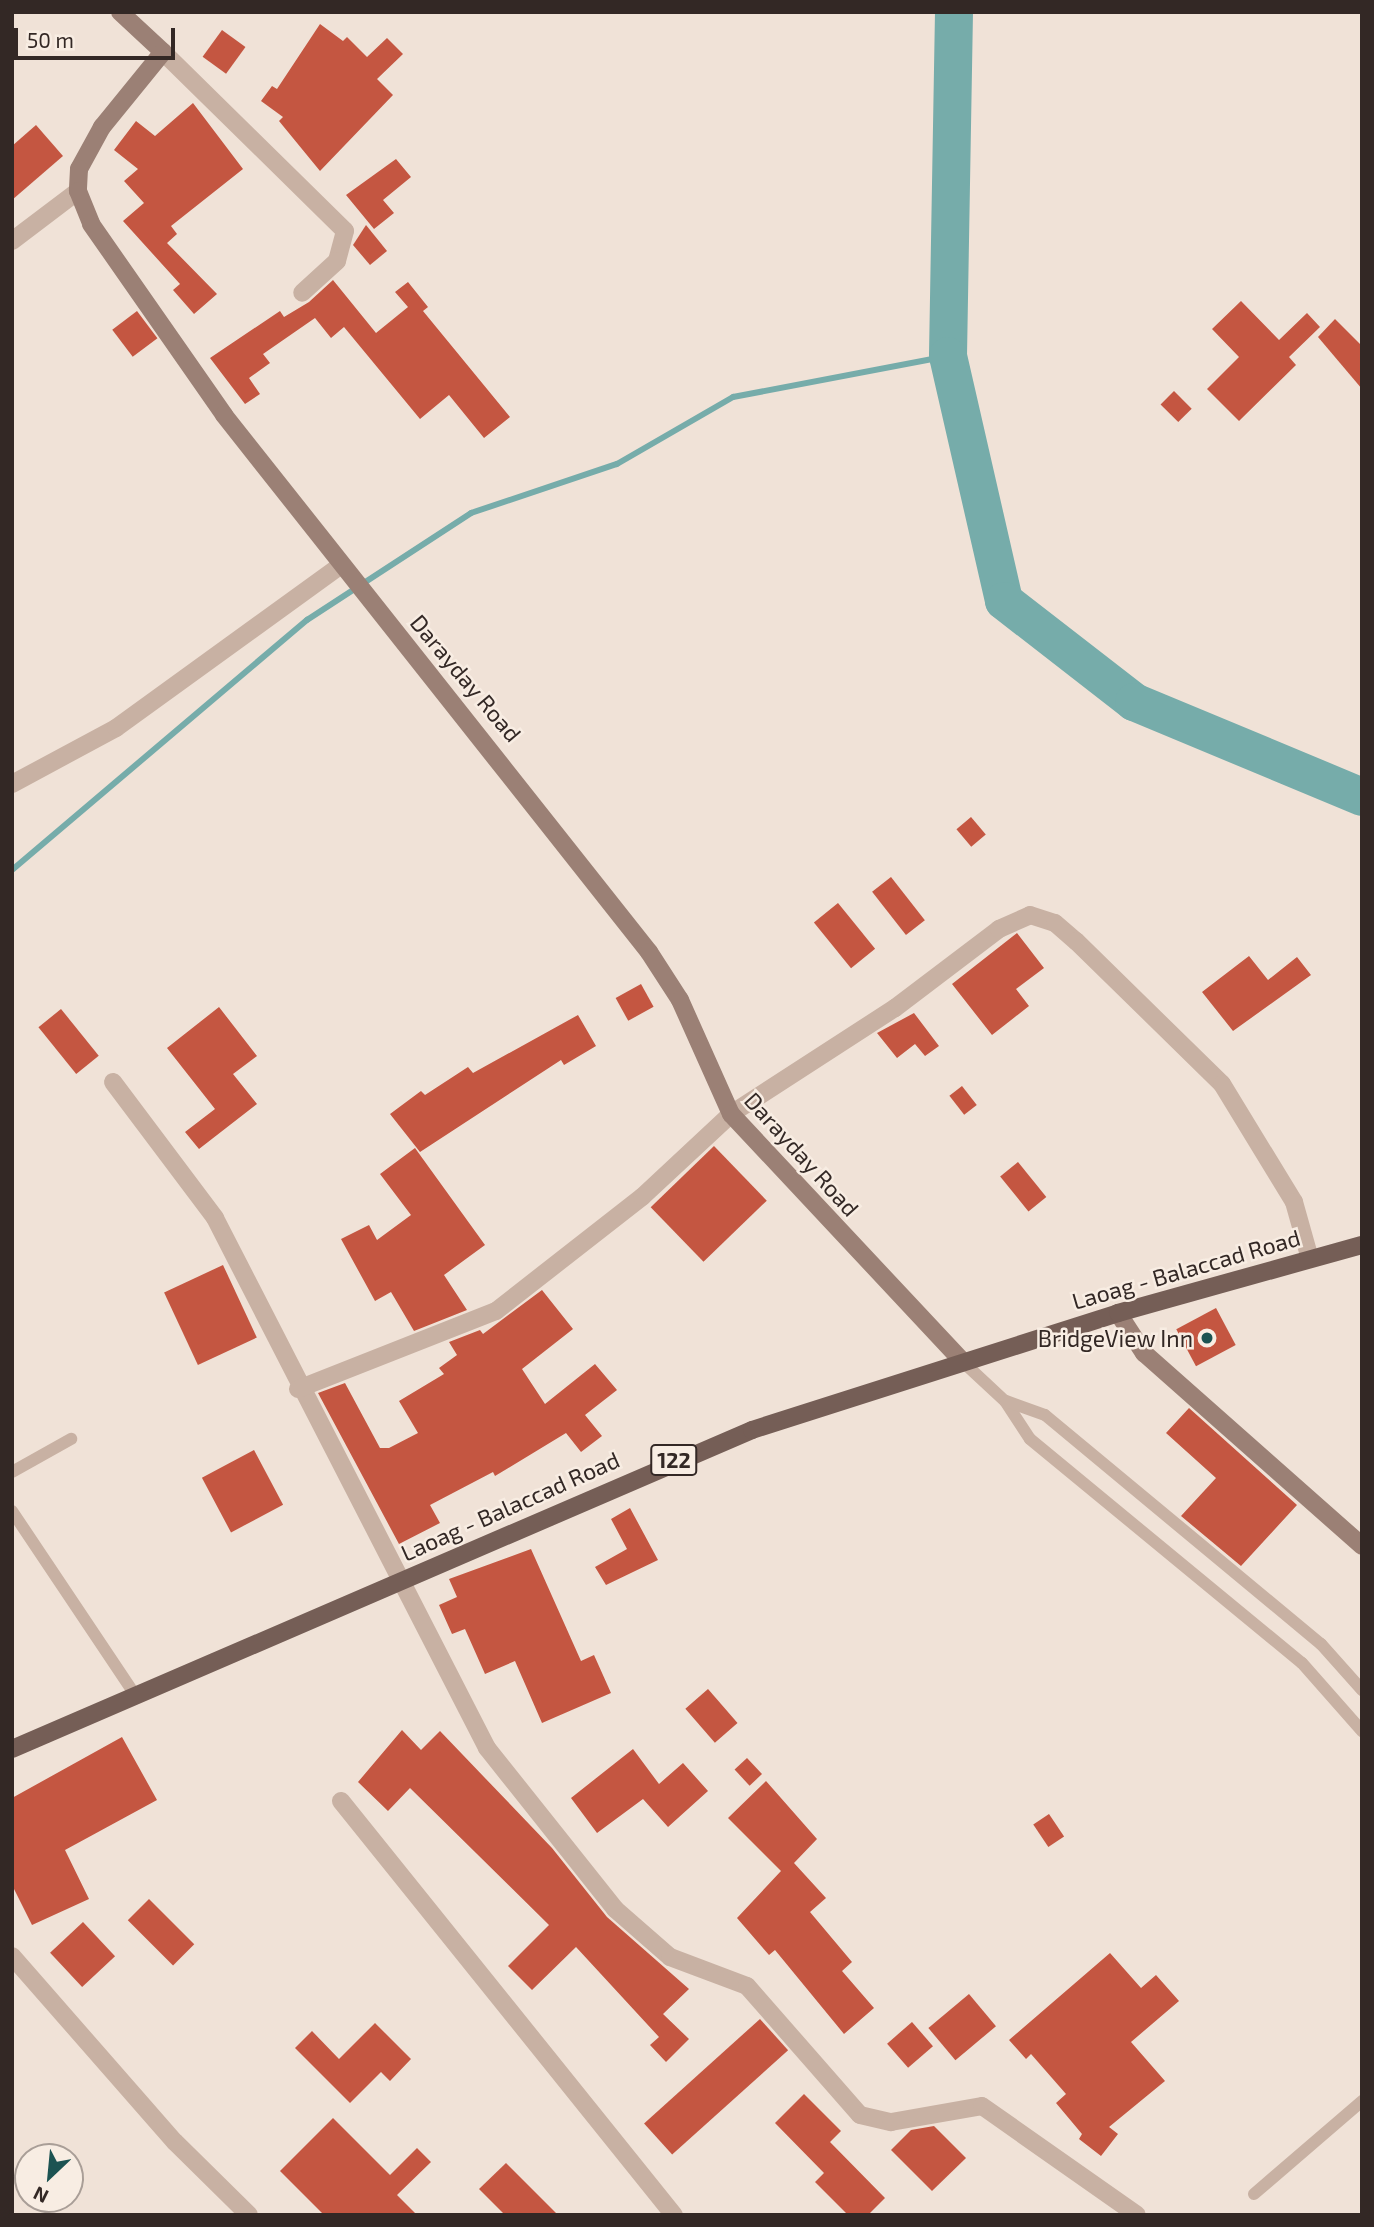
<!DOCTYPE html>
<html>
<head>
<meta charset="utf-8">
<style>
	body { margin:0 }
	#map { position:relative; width:1374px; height:2227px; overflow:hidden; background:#f0e2d7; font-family:"Exo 2",sans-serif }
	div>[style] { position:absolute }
	.stream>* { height:6px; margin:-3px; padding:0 3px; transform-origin:3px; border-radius:3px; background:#76acaa }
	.river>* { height:38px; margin:-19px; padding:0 19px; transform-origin:19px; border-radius:19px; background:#76acaa }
	.building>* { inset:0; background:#c45641; transform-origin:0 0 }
	.lane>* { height:12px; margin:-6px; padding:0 6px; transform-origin:6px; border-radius:6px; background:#c8b1a3 }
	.street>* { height:18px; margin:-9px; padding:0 9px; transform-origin:9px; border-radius:9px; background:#c8b1a3 }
	.secondary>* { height:18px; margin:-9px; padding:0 9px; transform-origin:9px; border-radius:9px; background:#9b8075 }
	.primary>* { height:18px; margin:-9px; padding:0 9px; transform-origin:9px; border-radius:9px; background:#755e56 }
	.dots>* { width:19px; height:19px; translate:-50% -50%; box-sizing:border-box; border:4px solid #f8ede3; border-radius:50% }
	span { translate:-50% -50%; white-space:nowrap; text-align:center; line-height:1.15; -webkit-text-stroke:5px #f8ede3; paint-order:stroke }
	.shield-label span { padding:2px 5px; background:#f8ede3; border:2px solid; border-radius:5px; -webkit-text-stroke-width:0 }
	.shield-label { font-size:21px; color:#332825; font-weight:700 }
	.street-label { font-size:23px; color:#332825 }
	.poi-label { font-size:23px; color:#332825 }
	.right { translate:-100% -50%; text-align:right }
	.frame { position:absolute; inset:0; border:14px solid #332825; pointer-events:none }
	.north { position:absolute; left:14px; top:2143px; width:70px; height:70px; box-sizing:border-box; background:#f8ede3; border:2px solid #a99e97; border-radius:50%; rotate:206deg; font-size:19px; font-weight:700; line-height:28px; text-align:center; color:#332825 }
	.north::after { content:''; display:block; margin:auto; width:24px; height:32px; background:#1c5352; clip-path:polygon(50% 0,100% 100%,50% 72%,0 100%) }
	.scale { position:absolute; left:14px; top:28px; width:161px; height:32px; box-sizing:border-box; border:4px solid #332825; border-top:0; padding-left:9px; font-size:21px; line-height:24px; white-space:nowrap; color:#332825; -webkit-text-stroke:5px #f8ede3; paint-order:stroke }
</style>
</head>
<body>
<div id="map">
	<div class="stream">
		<i style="left:12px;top:870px;width:387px;rotate:-40.3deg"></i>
		<i style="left:307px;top:620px;width:196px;rotate:-33.1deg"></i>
		<i style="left:471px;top:513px;width:154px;rotate:-18.6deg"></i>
		<i style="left:617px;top:464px;width:134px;rotate:-30deg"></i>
		<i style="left:733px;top:397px;width:219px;rotate:-10.8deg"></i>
	</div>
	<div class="river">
		<i style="left:954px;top:12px;width:344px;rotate:91deg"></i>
		<i style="left:948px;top:356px;width:251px;rotate:77.1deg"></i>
		<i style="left:1004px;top:601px;width:165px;rotate:37.8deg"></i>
		<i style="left:1134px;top:702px;width:247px;rotate:22.6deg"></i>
	</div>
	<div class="building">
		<i style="clip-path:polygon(320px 24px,343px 41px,347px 37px,367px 57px,387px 38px,403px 54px,377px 79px,393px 95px,320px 171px,279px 121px,283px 117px,261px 101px,272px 86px,277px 89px)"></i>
		<i style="left:222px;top:30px;width:29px;height:33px;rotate:36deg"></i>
		<i style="clip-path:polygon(193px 103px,243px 169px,171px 226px,177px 234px,167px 243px,217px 294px,194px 314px,173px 290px,180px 284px,123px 221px,144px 203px,124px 181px,138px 169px,114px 150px,136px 121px,155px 136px)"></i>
		<i style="clip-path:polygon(36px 125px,63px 156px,12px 200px,12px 146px)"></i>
		<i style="clip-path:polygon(396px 159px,411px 177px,383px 200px,394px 213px,374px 229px,346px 195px)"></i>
		<i style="clip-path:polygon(366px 225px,387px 251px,370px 265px,353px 245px)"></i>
		<i style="clip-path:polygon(333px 280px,376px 333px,408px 307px,395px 292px,408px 282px,428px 307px,423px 311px,510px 417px,484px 438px,449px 395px,420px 419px,344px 327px,331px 338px,315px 318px,263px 354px,270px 363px,249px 378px,260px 394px,245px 404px,210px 358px,280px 311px,284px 317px,309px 302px)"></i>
		<i style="clip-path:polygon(1241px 301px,1279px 340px,1307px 313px,1320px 327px,1289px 357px,1296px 365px,1239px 421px,1207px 389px,1239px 357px,1212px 329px)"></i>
		<i style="left:137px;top:311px;width:34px;height:31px;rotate:53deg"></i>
		<i style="clip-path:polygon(1335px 319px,1362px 346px,1362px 389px,1318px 337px)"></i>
		<i style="left:1174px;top:391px;width:25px;height:19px;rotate:45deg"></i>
		<i style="left:971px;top:817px;width:23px;height:19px;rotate:50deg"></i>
		<i style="left:891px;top:877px;width:55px;height:24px;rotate:52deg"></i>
		<i style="left:838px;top:903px;width:59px;height:31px;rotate:51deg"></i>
		<i style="clip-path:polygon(1017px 933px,1044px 968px,1016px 989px,1029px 1006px,992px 1035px,952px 984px)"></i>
		<i style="clip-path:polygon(1249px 956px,1268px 980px,1297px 957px,1311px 975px,1233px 1031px,1202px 992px)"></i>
		<i style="left:641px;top:984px;width:26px;height:29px;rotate:61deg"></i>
		<i style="clip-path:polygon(219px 1007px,257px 1056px,233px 1074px,257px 1104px,199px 1149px,185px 1132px,215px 1109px,167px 1048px)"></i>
		<i style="left:61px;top:1009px;width:60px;height:29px;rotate:51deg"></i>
		<i style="clip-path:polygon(914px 1013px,939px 1046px,925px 1056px,915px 1044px,897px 1058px,877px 1033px)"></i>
		<i style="clip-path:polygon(578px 1015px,596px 1046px,564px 1065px,561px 1060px,420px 1152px,390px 1114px,421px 1091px,425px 1095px,468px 1067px,473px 1073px)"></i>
		<i style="left:962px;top:1086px;width:24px;height:16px;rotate:52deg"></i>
		<i style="left:714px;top:1146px;width:76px;height:88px;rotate:46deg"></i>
		<i style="clip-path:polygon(415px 1148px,485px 1245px,444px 1275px,467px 1310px,414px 1331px,391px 1292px,375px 1301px,341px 1239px,369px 1225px,377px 1240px,411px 1215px,380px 1174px)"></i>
		<i style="left:1018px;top:1162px;width:45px;height:23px;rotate:51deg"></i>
		<i style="left:223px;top:1265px;width:80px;height:65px;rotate:65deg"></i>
		<i style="clip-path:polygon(542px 1290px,573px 1329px,522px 1369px,545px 1404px,595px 1364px,617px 1390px,585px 1415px,602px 1436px,581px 1452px,566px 1433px,495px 1476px,493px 1472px,430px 1505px,440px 1523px,399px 1544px,318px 1393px,345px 1383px,380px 1448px,389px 1448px,418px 1433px,399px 1401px,444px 1374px,439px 1368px,457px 1355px,449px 1342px,480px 1330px,483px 1334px)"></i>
		<i style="left:1216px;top:1308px;width:42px;height:45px;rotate:62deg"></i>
		<i style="clip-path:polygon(1189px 1408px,1297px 1505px,1241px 1566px,1181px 1516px,1216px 1478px,1166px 1433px)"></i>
		<i style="left:254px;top:1450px;width:62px;height:59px;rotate:62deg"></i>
		<i style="clip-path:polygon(630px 1508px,658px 1560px,606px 1585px,595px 1567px,627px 1549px,611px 1519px)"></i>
		<i style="clip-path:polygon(531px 1549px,581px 1661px,594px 1655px,611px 1693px,542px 1723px,515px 1661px,485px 1674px,465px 1629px,452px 1634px,439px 1605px,457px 1597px,449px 1579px)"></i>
		<i style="left:708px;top:1689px;width:45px;height:30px;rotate:49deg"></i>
		<i style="clip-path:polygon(402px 1730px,421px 1750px,440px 1731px,552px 1848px,607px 1917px,689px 1989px,663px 2014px,689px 2039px,666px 2062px,650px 2045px,659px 2037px,576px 1947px,532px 1990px,508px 1966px,549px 1925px,410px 1788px,388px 1811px,358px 1782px)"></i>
		<i style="clip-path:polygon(122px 1737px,157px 1800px,65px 1850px,89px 1899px,32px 1925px,12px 1885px,12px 1798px)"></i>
		<i style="clip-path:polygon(633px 1749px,659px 1784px,683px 1763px,708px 1791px,668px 1827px,643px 1799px,597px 1833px,571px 1798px)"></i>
		<i style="left:747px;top:1758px;width:22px;height:17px;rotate:47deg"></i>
		<i style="clip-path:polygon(766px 1781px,817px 1839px,794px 1863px,826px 1898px,810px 1912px,852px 1962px,842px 1971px,874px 2008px,844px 2034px,775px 1950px,769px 1955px,737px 1918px,781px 1871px,728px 1818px)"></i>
		<i style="left:1049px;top:1814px;width:27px;height:19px;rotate:56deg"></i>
		<i style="left:149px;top:1899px;width:64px;height:30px;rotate:45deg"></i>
		<i style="left:83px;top:1922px;width:47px;height:45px;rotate:47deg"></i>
		<i style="clip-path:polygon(1110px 1953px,1141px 1988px,1156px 1975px,1179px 2001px,1131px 2042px,1165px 2081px,1109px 2127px,1118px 2134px,1101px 2156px,1079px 2139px,1082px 2134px,1056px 2103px,1066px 2094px,1031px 2054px,1026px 2059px,1009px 2040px)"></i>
		<i style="left:969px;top:1994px;width:42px;height:53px;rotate:50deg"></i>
		<i style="left:760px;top:2019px;width:42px;height:156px;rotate:48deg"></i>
		<i style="left:912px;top:2022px;width:32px;height:33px;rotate:49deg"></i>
		<i style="clip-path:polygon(375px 2023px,411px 2059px,390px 2081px,381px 2072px,350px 2103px,295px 2048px,312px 2031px,339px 2059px)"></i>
		<i style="clip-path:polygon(804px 2094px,841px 2131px,830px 2142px,885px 2198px,868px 2215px,848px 2215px,815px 2182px,824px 2173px,775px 2123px)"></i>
		<i style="clip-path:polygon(333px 2118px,390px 2175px,417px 2148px,431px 2162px,397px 2195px,417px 2215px,324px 2215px,280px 2171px)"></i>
		<i style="clip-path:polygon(934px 2126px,966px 2158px,932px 2191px,891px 2150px,911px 2130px)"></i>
		<i style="clip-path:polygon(506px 2163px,558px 2215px,505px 2215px,479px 2189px)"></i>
	</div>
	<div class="lane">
		<i style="left:963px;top:1362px;width:57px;rotate:42.9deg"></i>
		<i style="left:1005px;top:1401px;width:45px;rotate:56.7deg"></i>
		<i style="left:1030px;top:1439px;width:352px;rotate:39.5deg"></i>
		<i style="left:1302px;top:1663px;width:91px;rotate:48.6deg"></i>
		<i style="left:1006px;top:1401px;width:41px;rotate:19.7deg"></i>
		<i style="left:1045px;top:1415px;width:359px;rotate:39.7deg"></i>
		<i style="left:1321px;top:1644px;width:62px;rotate:48.3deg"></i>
		<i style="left:12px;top:1472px;width:68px;rotate:-29.2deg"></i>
		<i style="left:12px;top:1511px;width:219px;rotate:56.2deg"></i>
		<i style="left:1254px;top:2194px;width:143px;rotate:-40.7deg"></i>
	</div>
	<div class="street">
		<i style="left:163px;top:52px;width:255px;rotate:44.5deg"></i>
		<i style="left:345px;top:231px;width:31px;rotate:105deg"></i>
		<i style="left:337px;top:261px;width:47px;rotate:137.6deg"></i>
		<i style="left:12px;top:241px;width:83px;rotate:-37.1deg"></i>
		<i style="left:12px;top:784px;width:118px;rotate:-28.3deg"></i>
		<i style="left:116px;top:728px;width:278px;rotate:-35.9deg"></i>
		<i style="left:113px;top:1082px;width:170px;rotate:53.1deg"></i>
		<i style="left:215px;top:1218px;width:596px;rotate:62.83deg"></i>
		<i style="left:487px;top:1748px;width:206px;rotate:51.5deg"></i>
		<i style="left:615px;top:1909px;width:73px;rotate:41.1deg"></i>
		<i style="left:670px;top:1957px;width:82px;rotate:20.6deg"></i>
		<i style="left:747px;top:1986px;width:171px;rotate:48.8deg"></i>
		<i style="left:860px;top:2115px;width:32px;rotate:13deg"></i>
		<i style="left:891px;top:2122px;width:92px;rotate:-10deg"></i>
		<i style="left:982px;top:2106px;width:189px;rotate:35.1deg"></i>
		<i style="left:298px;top:1389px;width:213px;rotate:-21.5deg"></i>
		<i style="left:496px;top:1311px;width:185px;rotate:-38deg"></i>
		<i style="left:642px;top:1197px;width:122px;rotate:-43deg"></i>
		<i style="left:731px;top:1114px;width:195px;rotate:-32.9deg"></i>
		<i style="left:895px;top:1008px;width:131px;rotate:-37.2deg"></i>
		<i style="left:999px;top:929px;width:34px;rotate:-24deg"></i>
		<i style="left:1030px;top:915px;width:26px;rotate:18deg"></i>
		<i style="left:1055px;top:923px;width:28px;rotate:41deg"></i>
		<i style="left:1076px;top:941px;width:204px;rotate:44.4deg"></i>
		<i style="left:1222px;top:1084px;width:138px;rotate:58.6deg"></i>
		<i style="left:1294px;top:1202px;width:59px;rotate:74.3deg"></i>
		<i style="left:341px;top:1801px;width:531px;rotate:51.19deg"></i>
		<i style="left:12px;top:1956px;width:247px;rotate:48.8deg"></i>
		<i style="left:175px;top:2142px;width:104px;rotate:44.6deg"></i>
	</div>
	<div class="secondary">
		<i style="left:120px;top:12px;width:59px;rotate:42.9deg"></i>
		<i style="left:163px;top:52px;width:97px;rotate:129.1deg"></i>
		<i style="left:102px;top:127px;width:48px;rotate:118.7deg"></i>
		<i style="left:79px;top:169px;width:22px;rotate:93deg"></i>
		<i style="left:78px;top:191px;width:35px;rotate:68deg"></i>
		<i style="left:91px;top:224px;width:233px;rotate:55.1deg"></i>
		<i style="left:224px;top:415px;width:685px;rotate:51.64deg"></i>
		<i style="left:649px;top:952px;width:57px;rotate:57.1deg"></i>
		<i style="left:680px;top:1000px;width:125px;rotate:65.9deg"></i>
		<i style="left:731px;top:1114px;width:340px;rotate:46.9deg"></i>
		<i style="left:1118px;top:1313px;width:48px;rotate:57deg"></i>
		<i style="left:1144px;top:1353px;width:291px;rotate:41.5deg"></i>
	</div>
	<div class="primary">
		<i style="left:12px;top:1749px;width:806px;rotate:-23.32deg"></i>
		<i style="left:752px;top:1430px;width:384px;rotate:-17.7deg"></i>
		<i style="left:1118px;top:1313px;width:253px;rotate:-15.6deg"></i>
	</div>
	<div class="dots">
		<i style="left:1207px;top:1338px;background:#1c5352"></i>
	</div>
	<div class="shield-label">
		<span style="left:674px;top:1460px">122</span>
	</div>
	<div class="street-label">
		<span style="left:466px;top:678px;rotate:50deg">Darayday Road</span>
		<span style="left:802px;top:1154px;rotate:48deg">Darayday Road</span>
		<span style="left:1186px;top:1269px;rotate:-16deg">Laoag - Balaccad Road</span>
		<span style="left:510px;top:1506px;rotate:-24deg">Laoag - Balaccad Road</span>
	</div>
	<div class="poi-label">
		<span class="right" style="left:1193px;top:1338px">BridgeView Inn</span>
	</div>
	<div class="frame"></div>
	<div class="north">N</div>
	<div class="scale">50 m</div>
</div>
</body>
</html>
